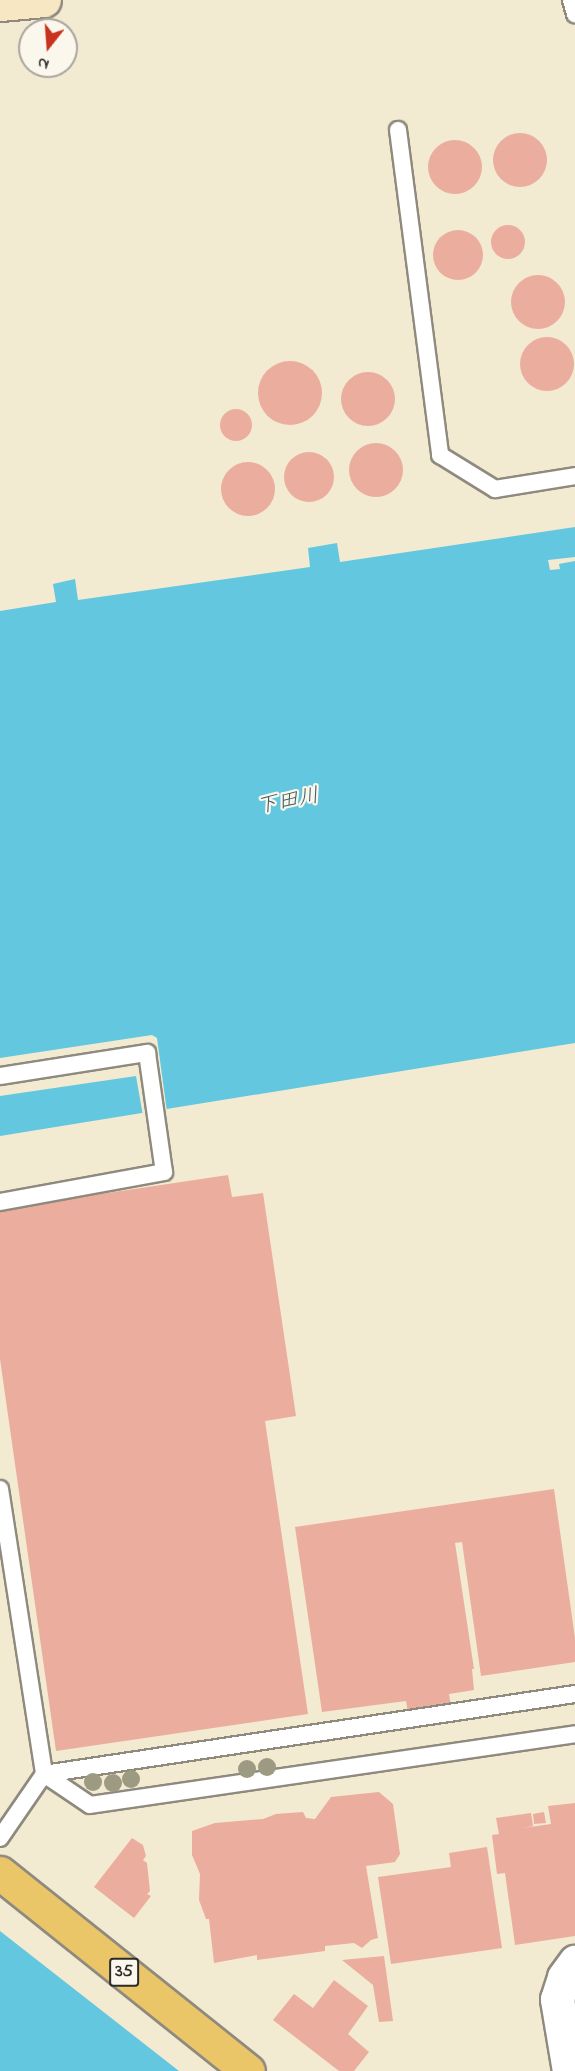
<!DOCTYPE html>
<html>
<head>
<meta charset="utf-8">
<style>
	body { margin:0 }
	#map { position:relative; width:575px; height:2071px; overflow:hidden; background:#f3ead2; font-family:"Indie Flower","Klee One",sans-serif }
	div>[style] { position:absolute }
	.water>* { inset:0; background:#63c7e0 }
	.pier>* { inset:0; background:#f3ead2 }
	.building>* { inset:0; background:#ebad9e }
	.round { border-radius:50% }
	.roads { filter:drop-shadow(2px 0 #8f8a7e) drop-shadow(-2px 0 #8f8a7e) drop-shadow(0 2px #8f8a7e) drop-shadow(0 -2px #8f8a7e) }
	.lane>* { height:16px; margin:-8px; padding:0 8px; transform-origin:8px; border-radius:8px; background:#fff }
	.street>* { height:33px; margin:-16.5px; padding:0 16.5px; transform-origin:16.5px; border-radius:16.5px; background:#fff }
	.secondary>* { height:33px; margin:-16.5px; padding:0 16.5px; transform-origin:16.5px; border-radius:16.5px; background:#f7e8c3 }
	.primary>* { height:33px; margin:-16.5px; padding:0 16.5px; transform-origin:16.5px; border-radius:16.5px; background:#ebc669 }
	.trees>* { width:18px; height:18px; margin:-9px; border-radius:50%; background:#9c9b81 }
	span { translate:-50% -50%; white-space:nowrap; text-align:center; line-height:1.15; -webkit-text-stroke:4.5px #fbf7ec; paint-order:stroke }
	.shield-label span { padding:2px 4px; background:#fbf7ec; border:2px solid; border-radius:4px; -webkit-text-stroke-width:0 }
	.shield-label { font-size:18px; color:#2b2b2b; font-weight:700 }
	.water-label { font-size:21px; color:#3c5a61; font-style:italic }
	.north { position:absolute; left:18px; top:18px; width:60px; height:60px; box-sizing:border-box; background:#fbf7ec; border:2px solid #a8a59f; border-radius:50%; rotate:197deg; font-size:16px; font-weight:700; line-height:24px; text-align:center; color:#2b2b2b }
	.north::after { content:''; display:block; margin:auto; width:21px; height:27px; background:#c8321e; clip-path:polygon(50% 0,100% 100%,50% 72%,0 100%) }
</style>
</head>
<body>
<div id="map">
	<div class="water">
		<i style="clip-path:polygon(575px 527px,575px 557px,548px 560px,550px 570px,560px 569px,559px 564px,575px 561px,575px 1043px,0 1136px,0 611px,56px 602px,53px 584px,75px 579px,78px 600px,310px 567px,308px 548px,337px 543px,340px 562px)"></i>
		<i style="clip-path:polygon(0 1931px,179px 2071px,0 2071px)"></i>
	</div>
	<div class="pier">
		<i style="clip-path:polygon(152px 1035px,157px 1038px,167px 1112px,143px 1116px,136px 1076px,0 1096px,0 1058px)"></i>
	</div>
	<div class="building">
		<i class="round" style="left:493px;top:133px;width:54px;height:54px"></i>
		<i class="round" style="left:428px;top:140px;width:54px;height:54px"></i>
		<i class="round" style="left:491px;top:225px;width:34px;height:34px"></i>
		<i class="round" style="left:433px;top:230px;width:50px;height:50px"></i>
		<i class="round" style="left:511px;top:275px;width:54px;height:54px"></i>
		<i class="round" style="left:520px;top:337px;width:54px;height:54px"></i>
		<i class="round" style="left:258px;top:361px;width:64px;height:64px"></i>
		<i class="round" style="left:341px;top:372px;width:54px;height:54px"></i>
		<i class="round" style="left:220px;top:409px;width:32px;height:32px"></i>
		<i class="round" style="left:349px;top:443px;width:54px;height:54px"></i>
		<i class="round" style="left:284px;top:452px;width:50px;height:50px"></i>
		<i class="round" style="left:221px;top:462px;width:54px;height:54px"></i>
		<i style="clip-path:polygon(228px 1175px,232px 1197px,263px 1193px,296px 1416px,265px 1421px,308px 1714px,56px 1751px,0 1359px,0 1209px)"></i>
		<i style="clip-path:polygon(554px 1489px,575px 1638px,575px 1662px,481px 1676px,462px 1542px,455px 1543px,474px 1669px,472px 1669px,474px 1690px,449px 1694px,451px 1706px,408px 1713px,406px 1701px,322px 1712px,295px 1527px)"></i>
		<i style="clip-path:polygon(379px 1792px,393px 1804px,400px 1854px,395px 1862px,366px 1866px,378px 1938px,371px 1940px,362px 1948px,354px 1943px,325px 1946px,325px 1951px,257px 1960px,257px 1955px,214px 1963px,209px 1919px,206px 1919px,199px 1900px,200px 1874px,192px 1855px,192px 1831px,215px 1823px,263px 1819px,276px 1814px,303px 1812px,306px 1818px,315px 1819px,331px 1797px)"></i>
		<i style="clip-path:polygon(575px 1803px,575px 1936px,515px 1945px,505px 1873px,497px 1874px,492px 1835px,499px 1834px,496px 1818px,531px 1813px,533px 1826px,523px 1828px,551px 1824px,548px 1806px)"></i>
		<i style="clip-path:polygon(544px 1812px,546px 1823px,534px 1824px,533px 1814px)"></i>
		<i style="clip-path:polygon(132px 1838px,143px 1845px,146px 1856px,143px 1860px,147px 1863px,150px 1891px,147px 1894px,151px 1896px,134px 1918px,94px 1887px)"></i>
		<i style="clip-path:polygon(487px 1847px,502px 1948px,391px 1964px,378px 1877px,451px 1867px,449px 1853px)"></i>
		<i style="clip-path:polygon(384px 1956px,393px 2021px,379px 2022px,373px 1985px,342px 1960px)"></i>
		<i style="clip-path:polygon(334px 1980px,368px 2006px,348px 2034px,369px 2052px,354px 2071px,339px 2071px,273px 2020px,294px 1994px,313px 2008px)"></i>
	</div>
	<div class="roads">
		<div class="lane">
			<i style="left:571px;top:0;width:15px;rotate:74deg"></i>
			<i style="left:398px;top:130px;width:328px;rotate:82.6deg"></i>
			<i style="left:440px;top:455px;width:65px;rotate:31.7deg"></i>
			<i style="left:495px;top:489px;width:81px;rotate:-9.2deg"></i>
			<i style="left:0;top:1076px;width:149px;rotate:-8.9deg"></i>
			<i style="left:147px;top:1053px;width:120px;rotate:81.9deg"></i>
			<i style="left:164px;top:1172px;width:167px;rotate:169.6deg"></i>
			<i style="left:0;top:1489px;width:288px;rotate:81.2deg"></i>
			<i style="left:44px;top:1774px;width:537px;rotate:-8.57deg"></i>
			<i style="left:0;top:1838px;width:78px;rotate:-55.5deg"></i>
			<i style="left:44px;top:1774px;width:55px;rotate:34deg"></i>
			<i style="left:90px;top:1805px;width:490px;rotate:-8.3deg"></i>
		</div>
		<div class="street">
			<i style="left:569px;top:2071px;width:73px;rotate:-99.5deg"></i>
			<i style="left:557px;top:1999px;width:23px;rotate:-72deg"></i>
			<i style="left:564px;top:1977px;width:19px;rotate:-54deg"></i>
		</div>
		<div class="secondary">
			<i style="left:0;top:4px;width:44px;rotate:-5.2deg"></i>
		</div>
		<div class="primary">
			<i style="left:0;top:1873px;width:317px;rotate:38.6deg"></i>
		</div>
	</div>
	<div class="trees">
		<i style="left:267px;top:1767px"></i>
		<i style="left:247px;top:1769px"></i>
		<i style="left:131px;top:1779px"></i>
		<i style="left:93px;top:1782px"></i>
		<i style="left:113px;top:1783px"></i>
	</div>
	<div class="shield-label">
		<span style="left:124px;top:1972px">35</span>
	</div>
	<div class="water-label">
		<span style="left:288px;top:802px;rotate:-11deg">下田川</span>
	</div>
	<div class="north">N</div>
</div>
</body>
</html>
